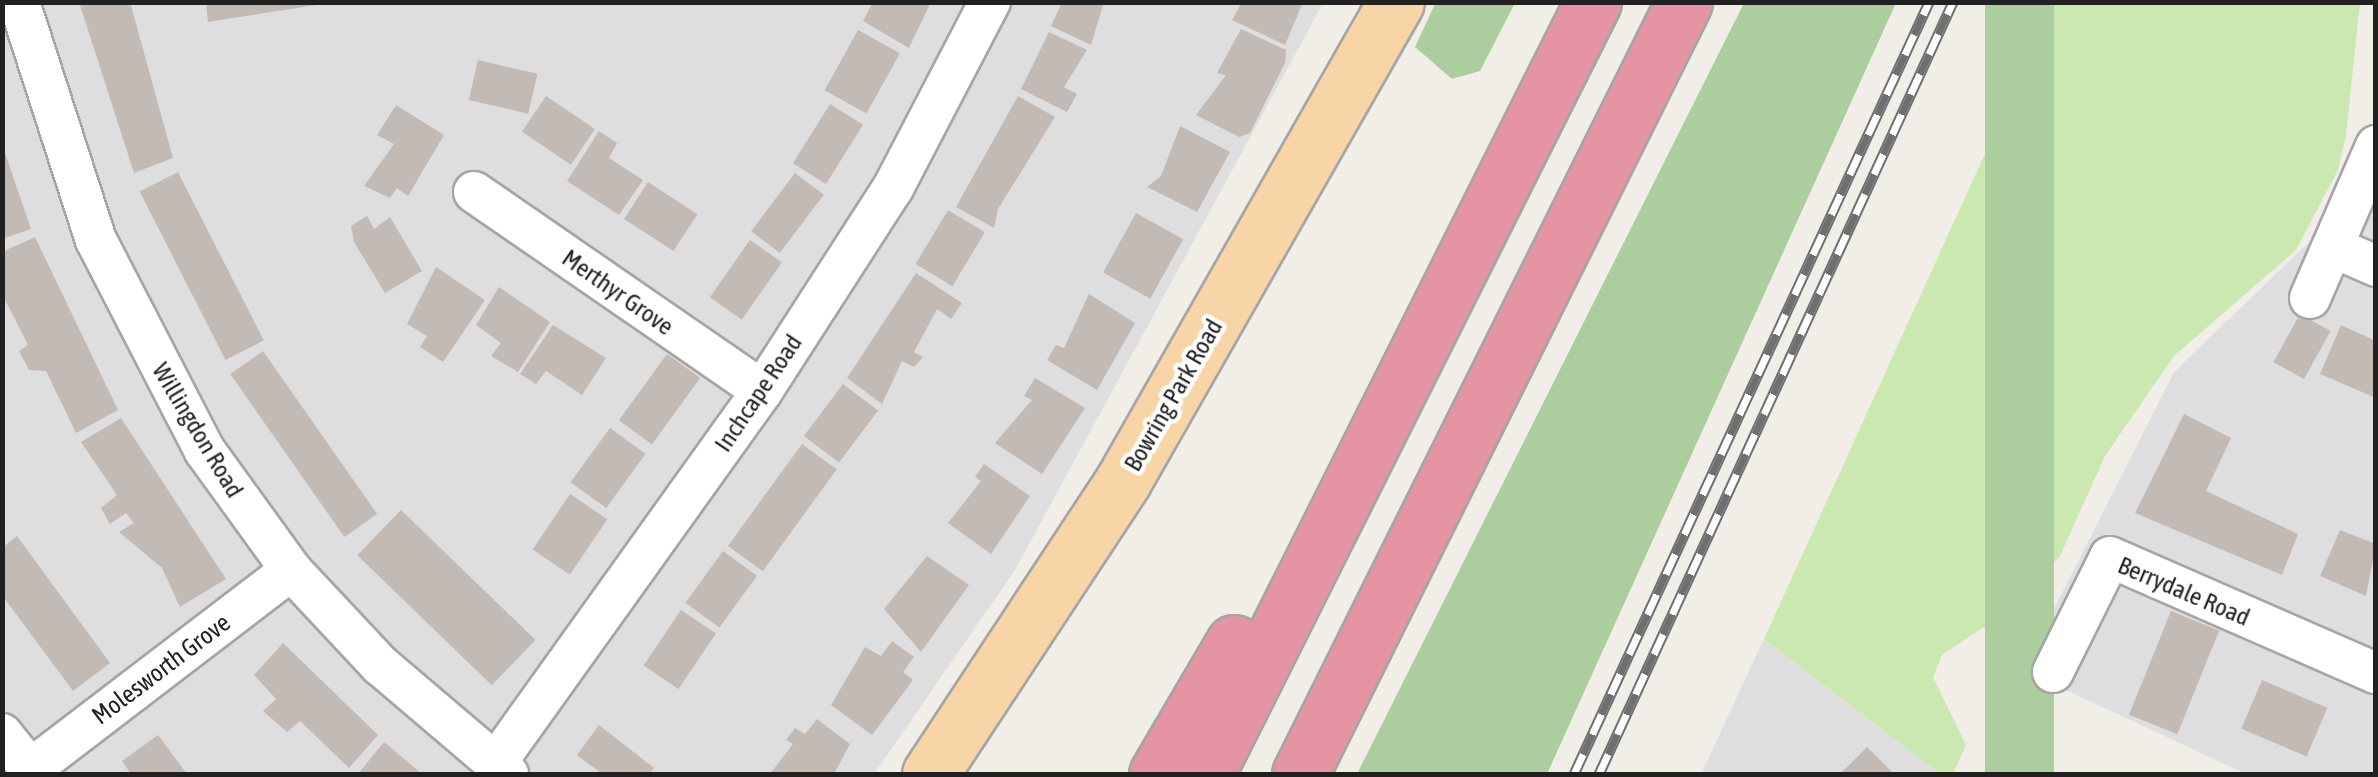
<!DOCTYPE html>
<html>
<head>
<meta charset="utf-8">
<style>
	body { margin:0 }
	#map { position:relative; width:2378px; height:777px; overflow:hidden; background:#f1eee8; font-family:"Asap Condensed",sans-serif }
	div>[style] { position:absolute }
	.residential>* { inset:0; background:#dfdede }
	.grass>* { inset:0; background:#cce8b1 }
	.forest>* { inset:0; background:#acce9f; transform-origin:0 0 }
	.building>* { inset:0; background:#c2bab5; transform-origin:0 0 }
	.roads { filter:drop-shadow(2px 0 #a5a5a5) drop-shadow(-2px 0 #a5a5a5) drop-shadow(0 2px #a5a5a5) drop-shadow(0 -2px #a5a5a5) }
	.minor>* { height:40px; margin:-20px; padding:0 20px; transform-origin:20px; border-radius:20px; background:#fff }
	.primary>* { height:55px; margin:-27.5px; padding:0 27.5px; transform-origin:27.5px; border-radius:27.5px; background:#f8d5a6 }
	.motorway>* { height:55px; margin:-27.5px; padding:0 27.5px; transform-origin:27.5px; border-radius:27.5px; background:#e494a2 }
	.rail>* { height:11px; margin-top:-5.5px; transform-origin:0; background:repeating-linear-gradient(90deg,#fff 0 22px,#6f6f6f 0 44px); box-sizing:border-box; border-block:2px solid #6f6f6f }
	span { translate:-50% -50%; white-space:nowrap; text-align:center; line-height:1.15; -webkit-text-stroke:9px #fff; paint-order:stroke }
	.street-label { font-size:25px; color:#212121 }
	.frame { position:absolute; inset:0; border:5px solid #212121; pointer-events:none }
</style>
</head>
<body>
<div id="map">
	<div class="residential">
		<i style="clip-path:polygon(2px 3px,1323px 3px,1015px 570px,874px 774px,3px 774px)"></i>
		<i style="clip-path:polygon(2375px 143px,2375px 774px,2246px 774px,2023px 670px,2174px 372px,2332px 220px)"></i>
		<i style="clip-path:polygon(1764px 639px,1940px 774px,1701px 774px)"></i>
	</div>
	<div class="grass">
		<i style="clip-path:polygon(2054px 2px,2360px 3px,2346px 135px,2338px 170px,2296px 250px,2174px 356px,2105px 456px,2060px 556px,2009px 610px,1942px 655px,1933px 677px,1966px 745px,1953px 774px,1940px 774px,1764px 639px)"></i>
	</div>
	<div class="forest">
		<i style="clip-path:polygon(1436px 2px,1515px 3px,1480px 71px,1452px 79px,1415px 47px)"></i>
		<i style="clip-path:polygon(1744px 3px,1896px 3px,1547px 774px,1357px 774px)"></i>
		<i style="left:1985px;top:3px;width:69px;height:849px"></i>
	</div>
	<div class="building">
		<i style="clip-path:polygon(79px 2px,130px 2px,173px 158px,134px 173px)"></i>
		<i style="clip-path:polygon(206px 2px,316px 2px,316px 5px,208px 22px)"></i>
		<i style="clip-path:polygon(873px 2px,931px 2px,909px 48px,863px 21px)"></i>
		<i style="clip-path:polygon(1062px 2px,1104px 2px,1091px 45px,1051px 26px)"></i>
		<i style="clip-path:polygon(1242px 2px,1303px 2px,1285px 45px,1232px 20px)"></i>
		<i style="clip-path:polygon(1241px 29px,1286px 50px,1285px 63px,1250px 133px,1239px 137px,1196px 115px,1226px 75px,1217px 73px)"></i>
		<i style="left:858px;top:30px;width:48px;height:69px;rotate:29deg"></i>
		<i style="clip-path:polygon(1049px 32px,1087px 50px,1064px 87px,1077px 94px,1067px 112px,1021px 89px)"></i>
		<i style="left:478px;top:60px;width:61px;height:41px;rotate:13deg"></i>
		<i style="left:546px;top:96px;width:59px;height:43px;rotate:34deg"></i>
		<i style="clip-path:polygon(1018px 96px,1055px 117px,998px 209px,994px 228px,956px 207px)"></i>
		<i style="left:830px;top:104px;width:39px;height:70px;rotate:32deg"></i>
		<i style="clip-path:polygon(396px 105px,444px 135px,408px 196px,397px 188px,390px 198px,364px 186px,394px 144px,377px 135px)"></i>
		<i style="clip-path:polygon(1180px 126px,1230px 152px,1197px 212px,1147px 187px,1161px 176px)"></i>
		<i style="clip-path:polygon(599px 131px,617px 143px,609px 158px,643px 180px,619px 215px,567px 181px)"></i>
		<i style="clip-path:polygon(2px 144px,31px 229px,2px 239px)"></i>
		<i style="left:178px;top:172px;width:189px;height:43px;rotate:63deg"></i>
		<i style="left:795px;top:173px;width:36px;height:73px;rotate:37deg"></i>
		<i style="left:648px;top:182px;width:59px;height:44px;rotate:33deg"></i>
		<i style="left:948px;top:210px;width:43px;height:63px;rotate:31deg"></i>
		<i style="left:1136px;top:213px;width:54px;height:68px;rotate:29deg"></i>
		<i style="clip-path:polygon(367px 216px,374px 229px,390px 217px,422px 271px,385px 293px,354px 242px,351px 226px)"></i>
		<i style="clip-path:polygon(35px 237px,118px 410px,76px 433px,46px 371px,29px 370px,19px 351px,28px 345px,2px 294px,2px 252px)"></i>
		<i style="left:750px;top:240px;width:39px;height:70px;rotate:35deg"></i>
		<i style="clip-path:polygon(436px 267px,485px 300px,443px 362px,420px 347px,427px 336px,407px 324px)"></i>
		<i style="clip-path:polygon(916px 273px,962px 303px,951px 319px,937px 309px,914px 352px,923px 357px,914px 367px,902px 361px,882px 404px,847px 378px)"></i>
		<i style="clip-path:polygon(499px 287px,550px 322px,518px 372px,491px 356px,501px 343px,476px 325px)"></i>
		<i style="clip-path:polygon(1089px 294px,1135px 323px,1097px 390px,1047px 360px,1056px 345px,1064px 348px)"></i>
		<i style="left:2300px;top:314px;width:35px;height:55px;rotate:29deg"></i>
		<i style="clip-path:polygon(553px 325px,606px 358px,582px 395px,546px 371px,536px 384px,520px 374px)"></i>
		<i style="clip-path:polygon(2341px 325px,2376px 341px,2376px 398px,2320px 374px)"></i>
		<i style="left:263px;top:351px;width:199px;height:40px;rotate:55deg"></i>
		<i style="left:667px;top:354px;width:41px;height:82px;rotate:36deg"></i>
		<i style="clip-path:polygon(1035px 378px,1085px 408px,1042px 474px,995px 443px,1032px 400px,1024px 396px)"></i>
		<i style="left:843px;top:384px;width:44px;height:65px;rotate:37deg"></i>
		<i style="clip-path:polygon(2184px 414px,2231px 438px,2206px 491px,2298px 534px,2282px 575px,2135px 513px)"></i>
		<i style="clip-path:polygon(121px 418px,226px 579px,180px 607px,162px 568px,119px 532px,134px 523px,126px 513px,110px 524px,101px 508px,117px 495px,81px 442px)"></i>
		<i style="left:610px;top:428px;width:44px;height:67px;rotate:36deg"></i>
		<i style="left:802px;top:444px;width:43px;height:126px;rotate:36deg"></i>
		<i style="clip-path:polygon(984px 464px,1030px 496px,991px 554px,948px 523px,981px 481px,975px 477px)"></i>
		<i style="left:570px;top:494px;width:45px;height:67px;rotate:34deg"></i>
		<i style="left:401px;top:510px;width:187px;height:63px;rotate:44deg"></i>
		<i style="clip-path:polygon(2340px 530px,2376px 544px,2366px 596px,2320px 576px)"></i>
		<i style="clip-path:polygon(17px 536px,110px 663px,73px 691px,2px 595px,2px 548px)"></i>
		<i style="left:723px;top:551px;width:42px;height:64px;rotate:36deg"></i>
		<i style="clip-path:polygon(927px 556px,969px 585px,921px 652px,884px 609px)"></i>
		<i style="left:681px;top:610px;width:42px;height:67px;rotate:34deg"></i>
		<i style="left:2171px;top:611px;width:52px;height:112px;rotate:22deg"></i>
		<i style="clip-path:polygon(892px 641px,914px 657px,903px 672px,913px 680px,872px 735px,831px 705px,865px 647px,881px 656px)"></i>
		<i style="clip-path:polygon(283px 643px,378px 735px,349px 768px,300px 721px,287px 732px,263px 711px,276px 699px,254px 675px)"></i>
		<i style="left:2262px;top:680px;width:71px;height:53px;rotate:23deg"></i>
		<i style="clip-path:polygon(817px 719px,850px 744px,834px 774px,770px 774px,793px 744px,786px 740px,795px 728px,805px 734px)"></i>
		<i style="clip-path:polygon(599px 725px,654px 768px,649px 774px,602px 774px,577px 755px)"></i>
		<i style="clip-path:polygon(158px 735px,187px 774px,131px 774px,122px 761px)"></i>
		<i style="clip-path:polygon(384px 742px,422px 774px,358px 774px)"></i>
		<i style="clip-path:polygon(1867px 747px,1894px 774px,1840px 774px)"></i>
	</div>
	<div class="roads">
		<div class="minor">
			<i style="left:19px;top:2px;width:250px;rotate:72.1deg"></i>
			<i style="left:96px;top:240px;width:237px;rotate:62.7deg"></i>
			<i style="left:205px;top:451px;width:147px;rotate:54.1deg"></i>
			<i style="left:291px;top:570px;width:130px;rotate:46.9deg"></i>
			<i style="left:380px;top:665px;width:168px;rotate:40.4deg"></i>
			<i style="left:474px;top:192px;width:350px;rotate:34.6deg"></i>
			<i style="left:2333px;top:247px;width:47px;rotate:23.8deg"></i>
			<i style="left:2310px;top:298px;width:166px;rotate:-66.5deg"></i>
			<i style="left:2053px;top:672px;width:128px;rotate:-63.6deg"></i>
			<i style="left:2110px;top:557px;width:290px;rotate:23.6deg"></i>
			<i style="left:2px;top:734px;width:51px;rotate:51.3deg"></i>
			<i style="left:495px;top:764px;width:459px;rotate:-54.4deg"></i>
			<i style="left:762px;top:391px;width:242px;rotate:-57.2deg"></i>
			<i style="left:893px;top:188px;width:210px;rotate:-62.5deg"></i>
			<i style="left:31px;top:769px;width:327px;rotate:-37.4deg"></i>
		</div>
		<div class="primary">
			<i style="left:930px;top:774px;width:351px;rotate:-56.6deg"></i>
			<i style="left:1123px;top:481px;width:551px;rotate:-60.32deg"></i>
		</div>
		<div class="motorway">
			<i style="left:1157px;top:774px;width:152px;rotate:-59.6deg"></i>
			<i style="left:1206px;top:774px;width:864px;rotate:-63.38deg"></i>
			<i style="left:1300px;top:774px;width:862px;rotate:-63.55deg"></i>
		</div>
	</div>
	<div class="rail">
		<i style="left:1574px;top:774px;width:850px;rotate:-65.3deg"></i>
		<i style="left:1599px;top:774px;width:849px;rotate:-65.37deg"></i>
	</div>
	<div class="street-label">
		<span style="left:618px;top:292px;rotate:35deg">Merthyr Grove</span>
		<span style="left:758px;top:393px;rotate:-56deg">Inchcape Road</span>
		<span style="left:1173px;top:395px;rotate:-60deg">Bowring Park Road</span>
		<span style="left:198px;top:430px;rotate:59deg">Willingdon Road</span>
		<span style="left:2184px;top:591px;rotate:23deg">Berrydale Road</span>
		<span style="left:161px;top:669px;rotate:-37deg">Molesworth Grove</span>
	</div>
	<div class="frame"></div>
</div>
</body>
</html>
